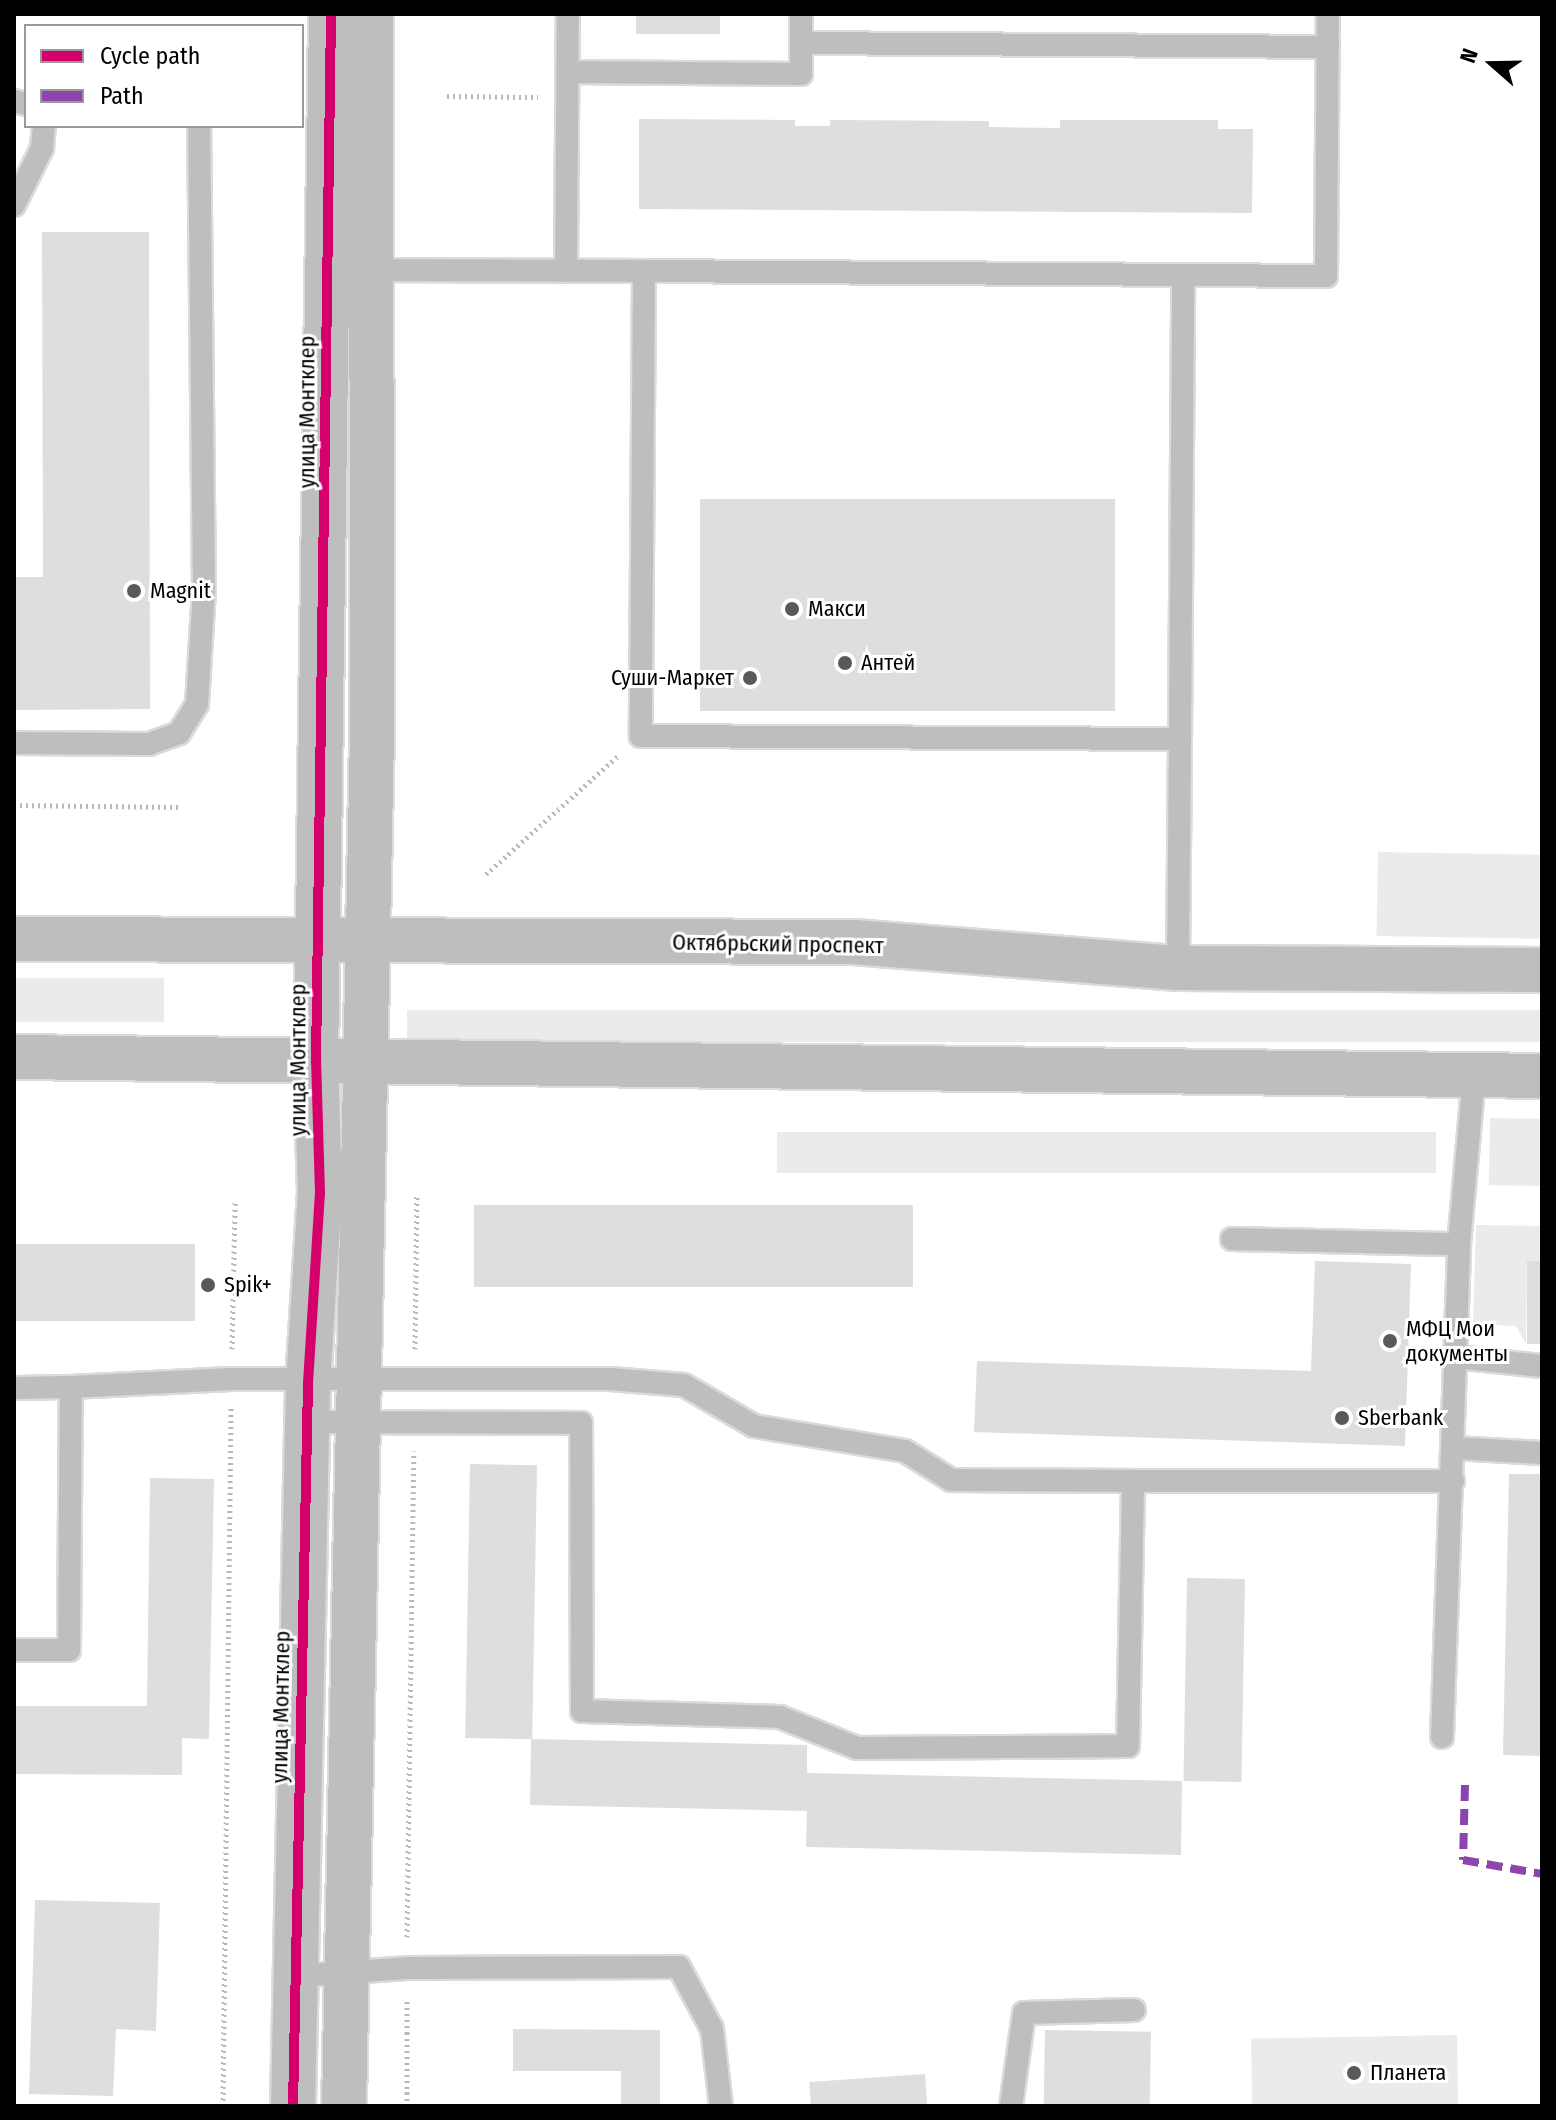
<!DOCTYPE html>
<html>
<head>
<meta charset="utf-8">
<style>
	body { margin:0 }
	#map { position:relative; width:1556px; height:2120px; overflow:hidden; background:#fff; font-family:"Fira Sans Condensed",sans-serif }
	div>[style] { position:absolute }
	.green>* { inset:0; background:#ebebeb; transform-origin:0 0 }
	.building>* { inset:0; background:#dedede; transform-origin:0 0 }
	.path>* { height:5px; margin-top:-2.5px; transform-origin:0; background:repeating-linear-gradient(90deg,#b9b9b9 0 2px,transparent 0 6px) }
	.roads { filter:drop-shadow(2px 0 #dbdbdb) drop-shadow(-2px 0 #dbdbdb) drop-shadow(0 2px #dbdbdb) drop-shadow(0 -2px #dbdbdb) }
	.service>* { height:22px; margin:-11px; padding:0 11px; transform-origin:11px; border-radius:11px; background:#bebebe }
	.tertiary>* { height:44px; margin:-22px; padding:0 22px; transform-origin:22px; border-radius:22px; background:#bebebe }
	.primary>* { height:44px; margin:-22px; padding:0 22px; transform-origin:22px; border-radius:22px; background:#bebebe }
	.quiet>* { height:8px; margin-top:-4px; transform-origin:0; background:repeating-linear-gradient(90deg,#8e44ad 0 16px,transparent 0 24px) }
	.cycleway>* { height:10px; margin:-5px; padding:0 5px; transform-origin:5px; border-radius:5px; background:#d6006c }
	.dots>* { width:22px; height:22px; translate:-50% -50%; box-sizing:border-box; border:4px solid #fff; border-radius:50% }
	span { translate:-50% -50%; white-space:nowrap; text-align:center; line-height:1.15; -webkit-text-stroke:6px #fff; paint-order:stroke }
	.street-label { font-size:22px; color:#000 }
	.poi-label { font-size:22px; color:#000 }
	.left { translate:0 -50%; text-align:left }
	.right { translate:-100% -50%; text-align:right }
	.frame { position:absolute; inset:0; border:16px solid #000; pointer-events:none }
	.legend { position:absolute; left:24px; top:24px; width:280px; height:104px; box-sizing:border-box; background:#fff; border:2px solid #999; margin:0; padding:10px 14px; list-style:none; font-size:24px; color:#000 }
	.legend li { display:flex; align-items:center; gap:16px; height:40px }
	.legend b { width:40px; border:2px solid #999 }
	.north { position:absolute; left:1452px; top:24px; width:80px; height:80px; -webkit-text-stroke:6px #fff; paint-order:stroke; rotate:290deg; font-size:22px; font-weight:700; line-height:32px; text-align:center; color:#000 }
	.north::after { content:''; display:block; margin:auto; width:28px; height:36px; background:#000; clip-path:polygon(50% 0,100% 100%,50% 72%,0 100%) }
</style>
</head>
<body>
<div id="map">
	<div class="green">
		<i style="left:1378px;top:852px;width:164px;height:84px;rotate:1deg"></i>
		<i style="left:14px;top:978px;width:150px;height:44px"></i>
		<i style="left:407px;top:1010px;width:1135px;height:32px"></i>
		<i style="left:1490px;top:1118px;width:52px;height:67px;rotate:1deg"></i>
		<i style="left:1436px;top:1132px;width:41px;height:659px;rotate:90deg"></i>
		<i style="clip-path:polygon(1476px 1225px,1542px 1226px,1542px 1261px,1527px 1261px,1526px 1344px,1516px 1326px,1473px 1324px)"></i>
		<i style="left:1457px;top:2035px;width:71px;height:206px;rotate:89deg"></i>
	</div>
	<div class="building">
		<i style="left:636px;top:14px;width:84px;height:20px"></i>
		<i style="clip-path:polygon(639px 119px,795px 120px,795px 126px,830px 126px,830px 120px,989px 121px,989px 127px,1060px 128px,1060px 120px,1218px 120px,1218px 129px,1253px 129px,1252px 213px,639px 209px)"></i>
		<i style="clip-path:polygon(42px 232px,149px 232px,150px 709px,14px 710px,14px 577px,43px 577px)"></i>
		<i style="left:700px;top:499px;width:415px;height:212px"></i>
		<i style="left:474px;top:1205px;width:439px;height:82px"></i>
		<i style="left:14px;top:1244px;width:181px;height:77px"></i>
		<i style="clip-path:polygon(1315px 1261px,1411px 1264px,1405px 1446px,974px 1432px,977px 1361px,1311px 1371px)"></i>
		<i style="left:1527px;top:1261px;width:15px;height:83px"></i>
		<i style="left:470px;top:1464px;width:67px;height:274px;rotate:1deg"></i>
		<i style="clip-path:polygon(1509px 1474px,1542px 1474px,1542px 1756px,1503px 1755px)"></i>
		<i style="clip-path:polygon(150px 1478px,214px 1479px,209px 1739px,182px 1738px,182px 1775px,14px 1774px,14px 1706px,147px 1706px)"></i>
		<i style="left:1187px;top:1578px;width:58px;height:203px;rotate:1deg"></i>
		<i style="clip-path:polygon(531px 1739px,807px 1745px,807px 1773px,1182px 1781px,1181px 1855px,806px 1847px,807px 1811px,530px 1805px)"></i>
		<i style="clip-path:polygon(35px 1900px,160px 1903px,156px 2031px,116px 2029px,113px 2096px,29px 2094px)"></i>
		<i style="clip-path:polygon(513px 2029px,660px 2030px,660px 2106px,621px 2106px,621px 2071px,513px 2071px)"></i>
		<i style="left:1045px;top:2030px;width:106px;height:76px;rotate:1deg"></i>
		<i style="left:925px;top:2074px;width:32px;height:116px;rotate:86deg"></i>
	</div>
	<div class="path">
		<i style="left:447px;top:96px;width:91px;rotate:0.6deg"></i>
		<i style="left:14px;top:805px;width:164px;rotate:0.7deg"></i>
		<i style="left:486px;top:874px;width:178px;rotate:-41.8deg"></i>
		<i style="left:232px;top:1349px;width:149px;rotate:-88.8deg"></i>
		<i style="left:415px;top:1349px;width:154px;rotate:-89.3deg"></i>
		<i style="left:407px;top:1937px;width:486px;rotate:-89.2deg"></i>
		<i style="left:223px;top:2106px;width:699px;rotate:-89.34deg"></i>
		<i style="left:407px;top:2106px;width:107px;rotate:-90deg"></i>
	</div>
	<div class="roads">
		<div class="service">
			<i style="left:801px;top:14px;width:29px;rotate:90deg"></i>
			<i style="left:801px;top:43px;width:527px;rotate:0.43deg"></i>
			<i style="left:568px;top:72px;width:233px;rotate:0.5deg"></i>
			<i style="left:801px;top:74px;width:31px;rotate:-90deg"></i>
			<i style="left:14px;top:101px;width:12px;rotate:14deg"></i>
			<i style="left:14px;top:205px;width:64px;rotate:-63.8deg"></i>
			<i style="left:42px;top:148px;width:22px;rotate:-85deg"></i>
			<i style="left:371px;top:270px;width:273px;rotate:0.2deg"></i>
			<i style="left:644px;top:271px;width:465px;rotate:90.4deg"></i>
			<i style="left:641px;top:736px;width:539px;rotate:0.32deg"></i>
			<i style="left:1180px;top:739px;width:229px;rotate:90.5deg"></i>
			<i style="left:566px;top:271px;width:257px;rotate:-89.6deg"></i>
			<i style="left:644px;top:271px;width:682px;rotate:0.42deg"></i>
			<i style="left:1326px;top:276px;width:262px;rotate:-89.6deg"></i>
			<i style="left:1180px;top:739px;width:464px;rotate:-89.6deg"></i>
			<i style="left:14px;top:743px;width:135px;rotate:0.4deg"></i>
			<i style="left:149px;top:744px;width:32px;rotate:-20deg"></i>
			<i style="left:179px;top:733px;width:34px;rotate:-58deg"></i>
			<i style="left:197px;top:704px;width:113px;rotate:-86.5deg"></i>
			<i style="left:204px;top:591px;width:465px;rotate:-90.6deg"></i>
			<i style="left:1232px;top:1239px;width:227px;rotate:1.3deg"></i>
			<i style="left:1456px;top:1357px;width:86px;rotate:6deg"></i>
			<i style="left:14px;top:1388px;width:57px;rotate:-1deg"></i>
			<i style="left:307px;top:1422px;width:274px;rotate:0.2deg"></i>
			<i style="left:581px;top:1423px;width:288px;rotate:89.8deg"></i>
			<i style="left:582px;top:1711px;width:198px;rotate:1.7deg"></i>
			<i style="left:780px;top:1717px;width:83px;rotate:21.9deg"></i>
			<i style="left:857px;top:1748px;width:271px;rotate:-0.4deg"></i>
			<i style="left:1128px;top:1746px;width:265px;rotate:-88.9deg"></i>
			<i style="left:1133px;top:1481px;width:320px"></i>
			<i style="left:1454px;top:1448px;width:88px;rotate:3.3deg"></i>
			<i style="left:14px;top:1650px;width:55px"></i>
			<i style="left:69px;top:1650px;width:263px;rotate:-89.6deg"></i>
			<i style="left:71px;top:1387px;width:160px;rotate:-2.9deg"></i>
			<i style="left:231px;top:1379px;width:379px"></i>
			<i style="left:610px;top:1379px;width:74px;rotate:4.6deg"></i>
			<i style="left:684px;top:1385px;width:81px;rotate:30.4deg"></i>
			<i style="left:754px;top:1426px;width:153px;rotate:9.4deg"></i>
			<i style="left:905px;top:1451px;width:54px;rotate:32.2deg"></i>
			<i style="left:951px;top:1480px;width:182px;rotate:0.3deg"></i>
			<i style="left:1442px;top:1737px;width:493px;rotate:-88deg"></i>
			<i style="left:1459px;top:1244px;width:169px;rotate:-84.9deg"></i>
			<i style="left:294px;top:1976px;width:113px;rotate:-4deg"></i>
			<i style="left:407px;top:1968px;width:272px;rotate:-0.2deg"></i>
			<i style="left:679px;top:1967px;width:70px;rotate:62deg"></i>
			<i style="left:712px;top:2029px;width:78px;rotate:83.3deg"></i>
			<i style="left:1011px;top:2106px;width:94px;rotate:-82deg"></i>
			<i style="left:1024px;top:2013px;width:110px;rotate:-1.6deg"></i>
		</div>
		<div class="tertiary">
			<i style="left:293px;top:2106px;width:723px;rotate:-88.81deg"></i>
			<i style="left:308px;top:1383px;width:190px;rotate:-86.4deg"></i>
			<i style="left:320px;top:1193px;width:131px;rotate:-91.7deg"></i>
			<i style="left:316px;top:1062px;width:1048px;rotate:-89.18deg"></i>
			<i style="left:344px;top:2106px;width:1374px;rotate:-88.83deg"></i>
			<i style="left:372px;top:732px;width:718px;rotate:-90.08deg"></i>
		</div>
		<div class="primary">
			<i style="left:14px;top:939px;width:840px;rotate:0.2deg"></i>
			<i style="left:854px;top:942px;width:325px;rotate:4.6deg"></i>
			<i style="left:1178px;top:968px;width:364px;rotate:0.3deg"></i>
			<i style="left:14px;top:1057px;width:1528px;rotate:0.71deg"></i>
		</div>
	</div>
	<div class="quiet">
		<i style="left:1465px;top:1785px;width:75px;rotate:91.5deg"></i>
		<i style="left:1463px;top:1860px;width:80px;rotate:10deg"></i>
	</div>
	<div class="cycleway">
		<i style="left:293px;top:2106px;width:723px;rotate:-88.81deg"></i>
		<i style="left:308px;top:1383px;width:190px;rotate:-86.4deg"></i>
		<i style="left:320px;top:1193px;width:131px;rotate:-91.7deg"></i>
		<i style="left:316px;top:1062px;width:1048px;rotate:-89.18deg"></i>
	</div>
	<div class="dots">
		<i style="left:134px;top:591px;background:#595959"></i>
		<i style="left:792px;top:609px;background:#595959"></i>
		<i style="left:845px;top:663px;background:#595959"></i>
		<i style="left:750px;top:678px;background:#595959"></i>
		<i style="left:208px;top:1285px;background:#595959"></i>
		<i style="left:1390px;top:1341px;background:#595959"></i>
		<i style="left:1342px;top:1418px;background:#595959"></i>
		<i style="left:1354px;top:2073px;background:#595959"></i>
	</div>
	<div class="street-label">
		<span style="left:307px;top:412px;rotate:-90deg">улица Монтклер</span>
		<span style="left:778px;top:944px;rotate:1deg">Октябрьский проспект</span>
		<span style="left:298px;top:1060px;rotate:-90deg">улица Монтклер</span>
		<span style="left:281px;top:1707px;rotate:-89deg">улица Монтклер</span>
	</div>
	<div class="poi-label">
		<span class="left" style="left:150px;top:591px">Magnit</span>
		<span class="left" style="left:808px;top:609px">Макси</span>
		<span class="left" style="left:861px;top:663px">Антей</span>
		<span class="right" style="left:734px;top:678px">Суши-Маркет</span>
		<span class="left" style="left:224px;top:1285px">Spik+</span>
		<span class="left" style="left:1406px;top:1341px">МФЦ Мои<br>документы</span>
		<span class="left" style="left:1358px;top:1418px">Sberbank</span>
		<span class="left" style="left:1370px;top:2073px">Планета</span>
	</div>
	<div class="frame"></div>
	<ul class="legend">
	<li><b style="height:10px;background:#d6006c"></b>Cycle path</li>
	<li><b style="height:10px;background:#8e44ad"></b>Path</li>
	</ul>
	<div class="north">N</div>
</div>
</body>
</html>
